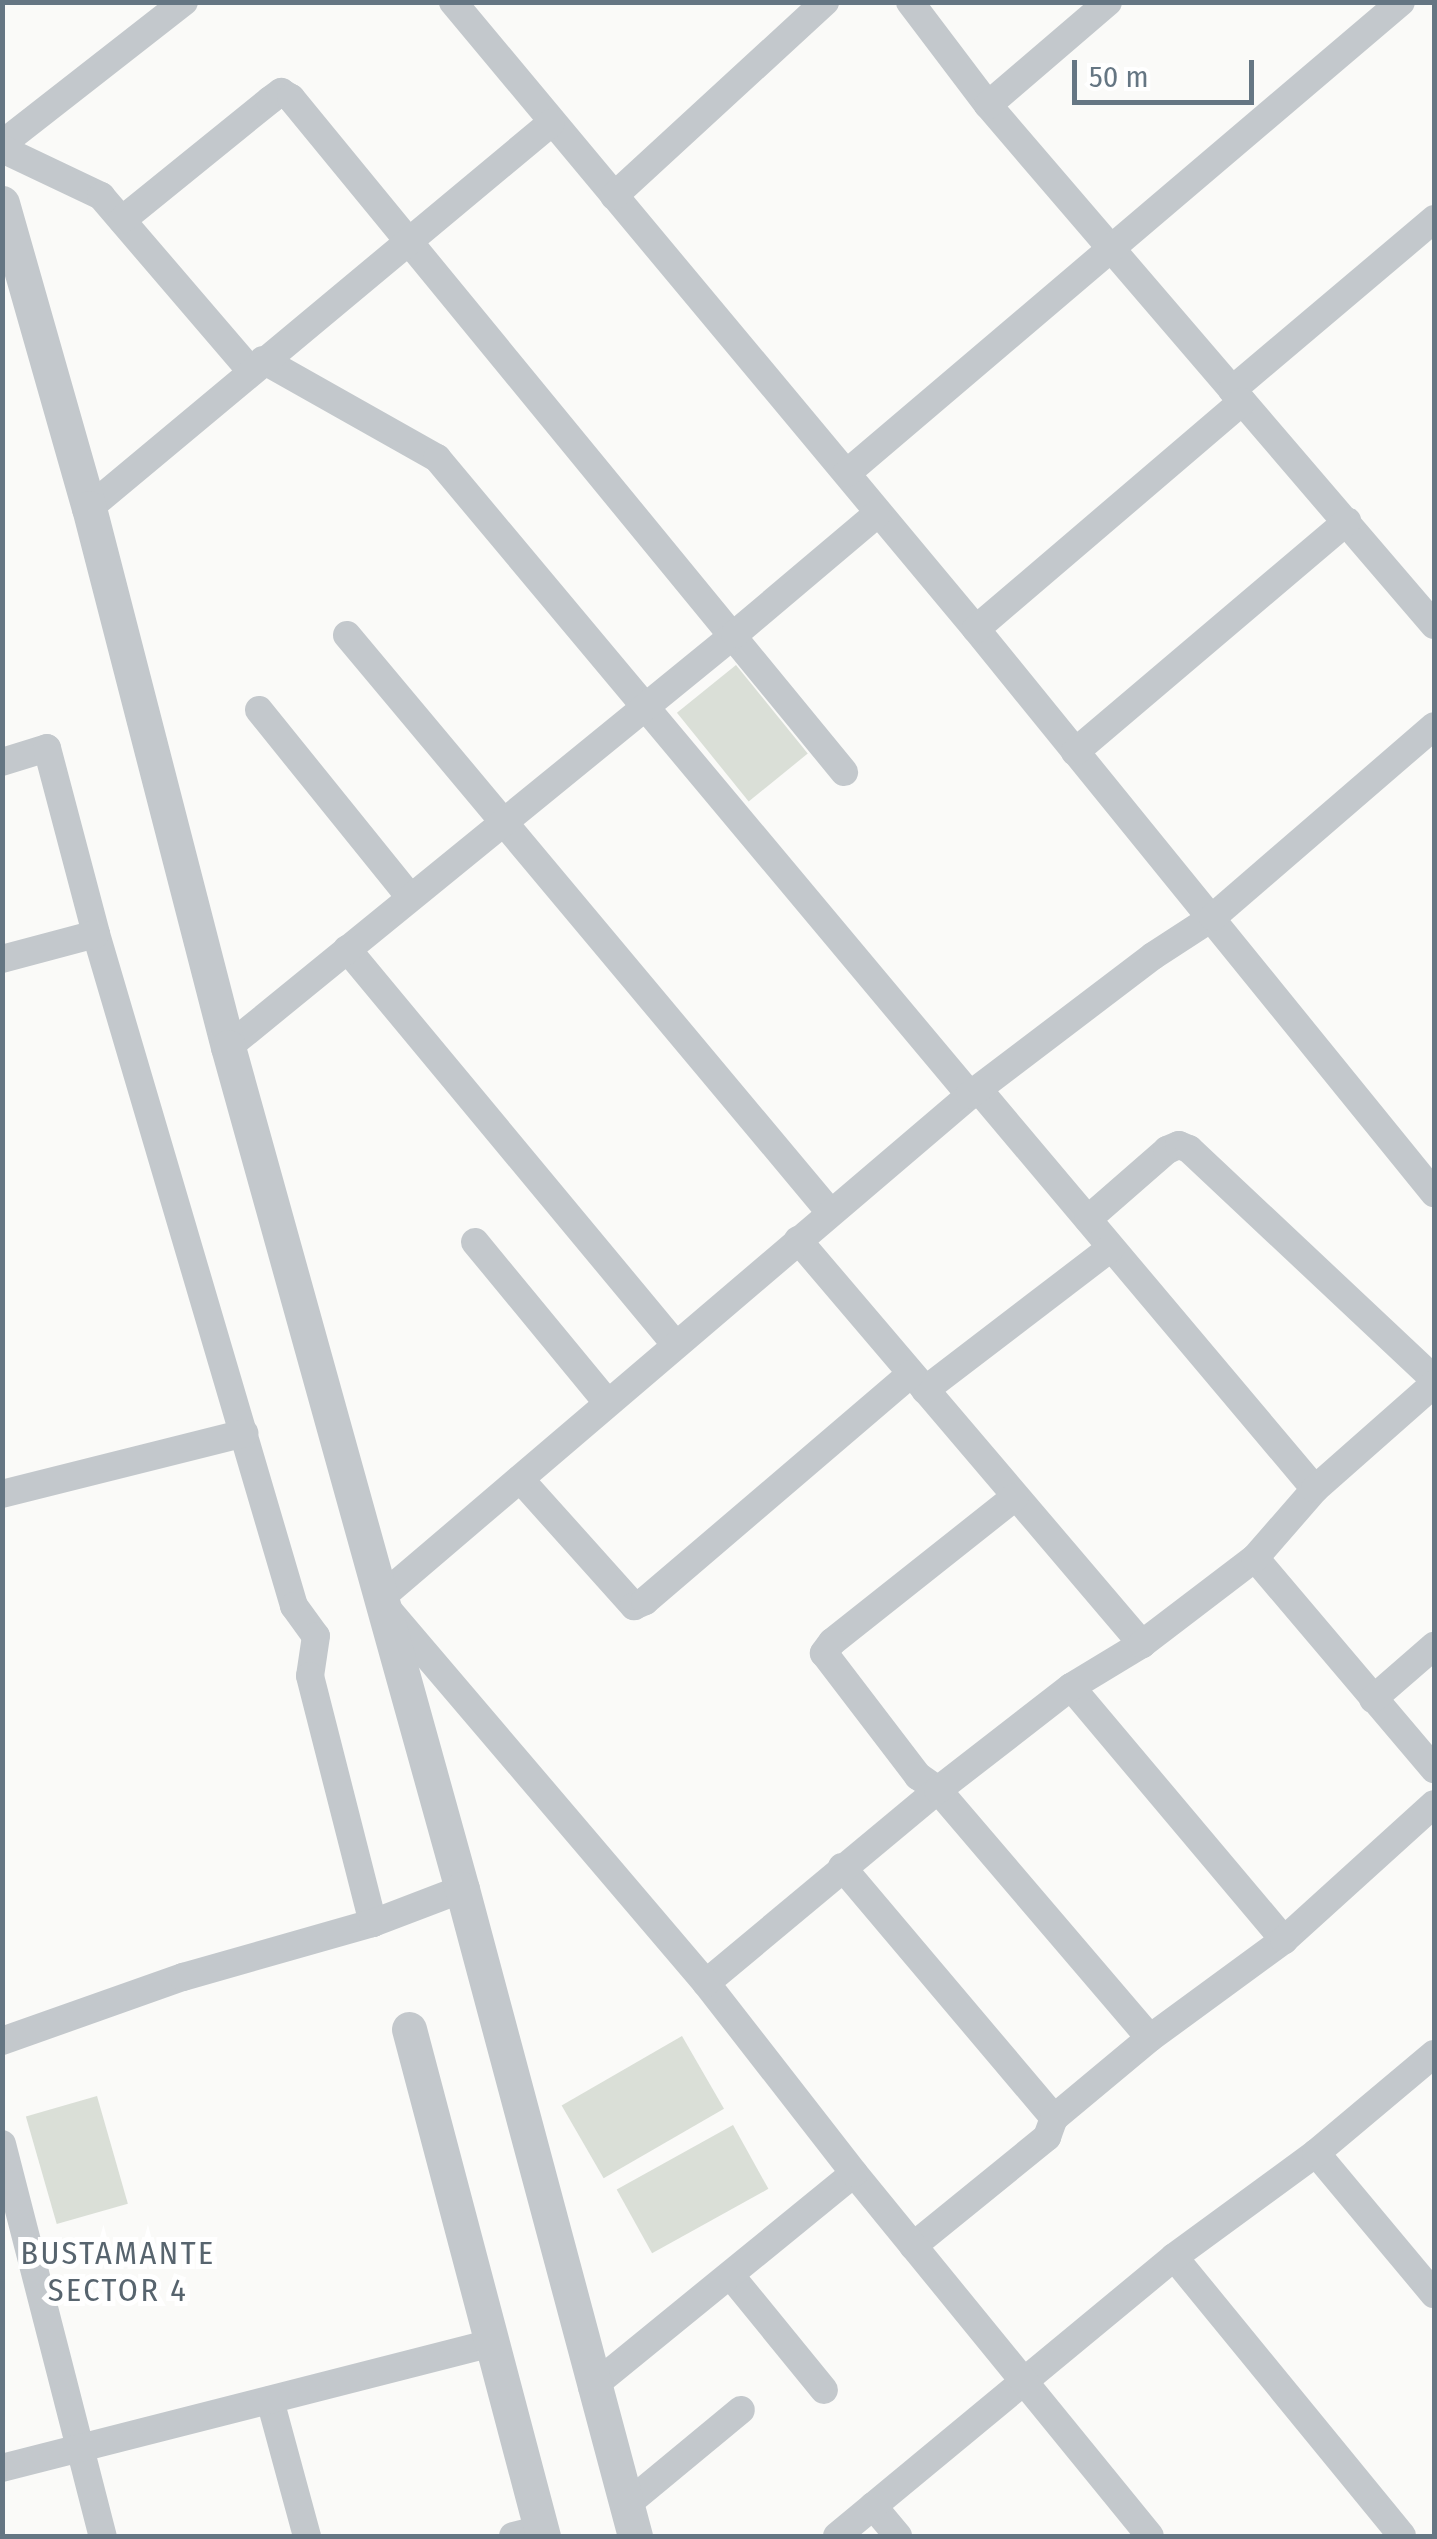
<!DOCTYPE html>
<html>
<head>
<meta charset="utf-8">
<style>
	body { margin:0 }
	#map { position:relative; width:1437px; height:2539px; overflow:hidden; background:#fafaf8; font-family:"Fira Sans Condensed",sans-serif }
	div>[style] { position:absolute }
	.green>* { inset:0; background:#dadfd7; transform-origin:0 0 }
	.minor>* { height:28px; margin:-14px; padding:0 14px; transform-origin:14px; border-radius:14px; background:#c3c8cc }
	.tertiary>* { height:35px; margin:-17.5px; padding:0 17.5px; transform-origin:17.5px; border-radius:17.5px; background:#c3c8cc }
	span { translate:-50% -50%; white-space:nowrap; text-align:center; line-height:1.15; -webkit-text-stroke:10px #fff; paint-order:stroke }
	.neighbourhood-label { font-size:32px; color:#57646e; letter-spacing:2.5px }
	.frame { position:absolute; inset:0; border:5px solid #657683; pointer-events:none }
	.scale { position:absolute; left:1072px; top:60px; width:182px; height:45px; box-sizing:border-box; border:5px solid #657683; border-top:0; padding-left:12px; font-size:30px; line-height:35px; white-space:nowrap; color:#657683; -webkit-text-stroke:8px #fff; paint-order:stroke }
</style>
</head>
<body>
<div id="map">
	<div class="green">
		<i style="left:736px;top:665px;width:114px;height:76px;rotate:51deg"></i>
		<i style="left:682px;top:2036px;width:84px;height:139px;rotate:60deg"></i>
		<i style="left:97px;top:2096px;width:112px;height:74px;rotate:74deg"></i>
		<i style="left:733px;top:2125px;width:73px;height:133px;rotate:61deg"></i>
	</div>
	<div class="minor">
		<i style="left:453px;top:2px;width:816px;rotate:50.17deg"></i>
		<i style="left:976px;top:629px;width:727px;rotate:50.92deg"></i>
		<i style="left:910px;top:2px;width:129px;rotate:52.9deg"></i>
		<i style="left:988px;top:105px;width:685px;rotate:49.38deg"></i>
		<i style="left:988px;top:105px;width:158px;rotate:-40.6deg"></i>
		<i style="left:2px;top:144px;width:231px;rotate:-38deg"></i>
		<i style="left:2px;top:149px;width:110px;rotate:25.4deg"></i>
		<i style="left:101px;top:196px;width:229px;rotate:49.4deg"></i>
		<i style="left:614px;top:196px;width:287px;rotate:-42.6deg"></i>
		<i style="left:122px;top:220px;width:191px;rotate:-39deg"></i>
		<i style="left:270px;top:100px;width:14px;rotate:-36deg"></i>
		<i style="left:281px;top:92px;width:12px;rotate:31deg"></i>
		<i style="left:291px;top:98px;width:872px;rotate:50.63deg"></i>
		<i style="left:263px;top:360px;width:200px;rotate:29.4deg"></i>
		<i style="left:437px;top:458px;width:831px;rotate:50.08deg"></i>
		<i style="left:1232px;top:390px;width:265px;rotate:-40.2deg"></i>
		<i style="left:847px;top:473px;width:727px;rotate:-40.37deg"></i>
		<i style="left:89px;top:508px;width:601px;rotate:-39.81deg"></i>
		<i style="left:976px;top:629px;width:350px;rotate:-40.5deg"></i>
		<i style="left:347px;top:635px;width:752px;rotate:50.07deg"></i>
		<i style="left:259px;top:710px;width:240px;rotate:51.1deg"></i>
		<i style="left:1075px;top:752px;width:357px;rotate:-40.3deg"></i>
		<i style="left:2px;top:762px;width:47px;rotate:-17.3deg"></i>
		<i style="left:47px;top:748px;width:192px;rotate:75.2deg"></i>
		<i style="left:96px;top:934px;width:701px;rotate:73.58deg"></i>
		<i style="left:294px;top:1606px;width:37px;rotate:54deg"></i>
		<i style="left:316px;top:1636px;width:40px;rotate:98.5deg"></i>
		<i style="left:310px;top:1676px;width:255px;rotate:75.7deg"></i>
		<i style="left:347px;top:949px;width:513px;rotate:50.29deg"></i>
		<i style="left:2px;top:959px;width:97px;rotate:-14.9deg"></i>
		<i style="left:228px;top:1047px;width:654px;rotate:-39.17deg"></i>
		<i style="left:735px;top:634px;width:187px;rotate:-40.2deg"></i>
		<i style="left:978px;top:1089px;width:523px;rotate:49.89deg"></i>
		<i style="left:1088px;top:1219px;width:105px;rotate:-41.1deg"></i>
		<i style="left:1167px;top:1150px;width:13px;rotate:-23deg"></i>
		<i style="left:1179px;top:1145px;width:11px;rotate:22deg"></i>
		<i style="left:1189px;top:1149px;width:336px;rotate:43.2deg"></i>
		<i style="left:798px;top:1240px;width:531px;rotate:49.59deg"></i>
		<i style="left:475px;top:1242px;width:207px;rotate:50.5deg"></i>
		<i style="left:925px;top:1390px;width:234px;rotate:-37.4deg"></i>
		<i style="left:520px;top:1479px;width:171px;rotate:48.1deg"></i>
		<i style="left:634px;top:1606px;width:12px;rotate:-24deg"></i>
		<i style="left:645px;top:1601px;width:350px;rotate:-40.5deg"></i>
		<i style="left:2px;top:1494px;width:250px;rotate:-14.1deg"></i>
		<i style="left:1015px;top:1497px;width:233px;rotate:141.6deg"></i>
		<i style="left:832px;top:1642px;width:14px;rotate:126deg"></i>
		<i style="left:824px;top:1653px;width:155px;rotate:52.6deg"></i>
		<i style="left:918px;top:1776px;width:24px;rotate:35deg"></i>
		<i style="left:938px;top:1790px;width:326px;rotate:49.5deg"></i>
		<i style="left:1255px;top:1558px;width:277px;rotate:49.7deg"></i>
		<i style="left:1071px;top:1687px;width:331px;rotate:49.9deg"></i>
		<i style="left:1373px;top:1699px;width:81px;rotate:-41deg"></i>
		<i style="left:842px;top:1867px;width:329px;rotate:49.8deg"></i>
		<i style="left:706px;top:1983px;width:302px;rotate:-39.8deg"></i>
		<i style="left:938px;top:1790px;width:168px;rotate:-37.8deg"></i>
		<i style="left:1071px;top:1687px;width:83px;rotate:-31.2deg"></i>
		<i style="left:1142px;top:1644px;width:142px;rotate:-37.3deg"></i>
		<i style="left:1255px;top:1558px;width:91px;rotate:-49deg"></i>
		<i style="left:1315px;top:1489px;width:159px;rotate:-41.4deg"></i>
		<i style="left:2px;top:2041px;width:192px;rotate:-19.5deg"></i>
		<i style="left:183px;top:1977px;width:198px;rotate:-15.9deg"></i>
		<i style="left:373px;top:1923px;width:95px;rotate:-20.9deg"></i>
		<i style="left:2px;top:2144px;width:405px;rotate:75.6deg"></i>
		<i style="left:1316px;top:2153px;width:184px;rotate:50.1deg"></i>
		<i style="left:913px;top:2246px;width:173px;rotate:-39.1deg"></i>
		<i style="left:1047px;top:2137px;width:20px;rotate:-70deg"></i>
		<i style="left:1054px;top:2118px;width:125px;rotate:-39.8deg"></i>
		<i style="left:1150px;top:2038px;width:166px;rotate:-36.2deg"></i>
		<i style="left:1284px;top:1940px;width:202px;rotate:-42.2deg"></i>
		<i style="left:1174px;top:2257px;width:360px;rotate:50.7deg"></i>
		<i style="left:731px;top:2276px;width:147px;rotate:50.8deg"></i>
		<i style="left:592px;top:2387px;width:338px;rotate:-39.2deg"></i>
		<i style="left:270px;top:2400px;width:141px;rotate:74.8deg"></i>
		<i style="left:2px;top:2468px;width:506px;rotate:-14.31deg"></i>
		<i style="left:626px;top:2505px;width:149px;rotate:-39.6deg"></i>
		<i style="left:873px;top:2506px;width:39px;rotate:50deg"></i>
		<i style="left:513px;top:2536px;width:29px;rotate:-14deg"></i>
		<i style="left:837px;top:2536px;width:438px;rotate:-39.6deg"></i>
		<i style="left:1174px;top:2257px;width:176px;rotate:-36.2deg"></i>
		<i style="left:1316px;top:2153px;width:154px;rotate:-40deg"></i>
		<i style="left:1150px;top:2536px;width:468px;rotate:-129.2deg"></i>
		<i style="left:854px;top:2173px;width:241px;rotate:-127.9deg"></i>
		<i style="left:706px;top:1983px;width:504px;rotate:-130.42deg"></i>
		<i style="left:379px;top:1599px;width:777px;rotate:-40.46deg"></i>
		<i style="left:970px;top:1095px;width:230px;rotate:-37.2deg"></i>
		<i style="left:1153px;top:956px;width:72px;rotate:-33deg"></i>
		<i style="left:1213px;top:917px;width:292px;rotate:-40.8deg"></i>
	</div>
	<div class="tertiary">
		<i style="left:2px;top:203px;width:317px;rotate:74.1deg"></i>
		<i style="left:89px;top:508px;width:557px;rotate:75.54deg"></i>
		<i style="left:228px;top:1047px;width:874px;rotate:74.47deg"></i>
		<i style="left:462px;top:1889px;width:670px;rotate:75.03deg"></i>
		<i style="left:409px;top:2029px;width:524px;rotate:75.2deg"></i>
	</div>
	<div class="neighbourhood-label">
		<span style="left:118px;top:2272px">BUSTAMANTE<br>SECTOR 4</span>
	</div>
	<div class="frame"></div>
	<div class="scale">50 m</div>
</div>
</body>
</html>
